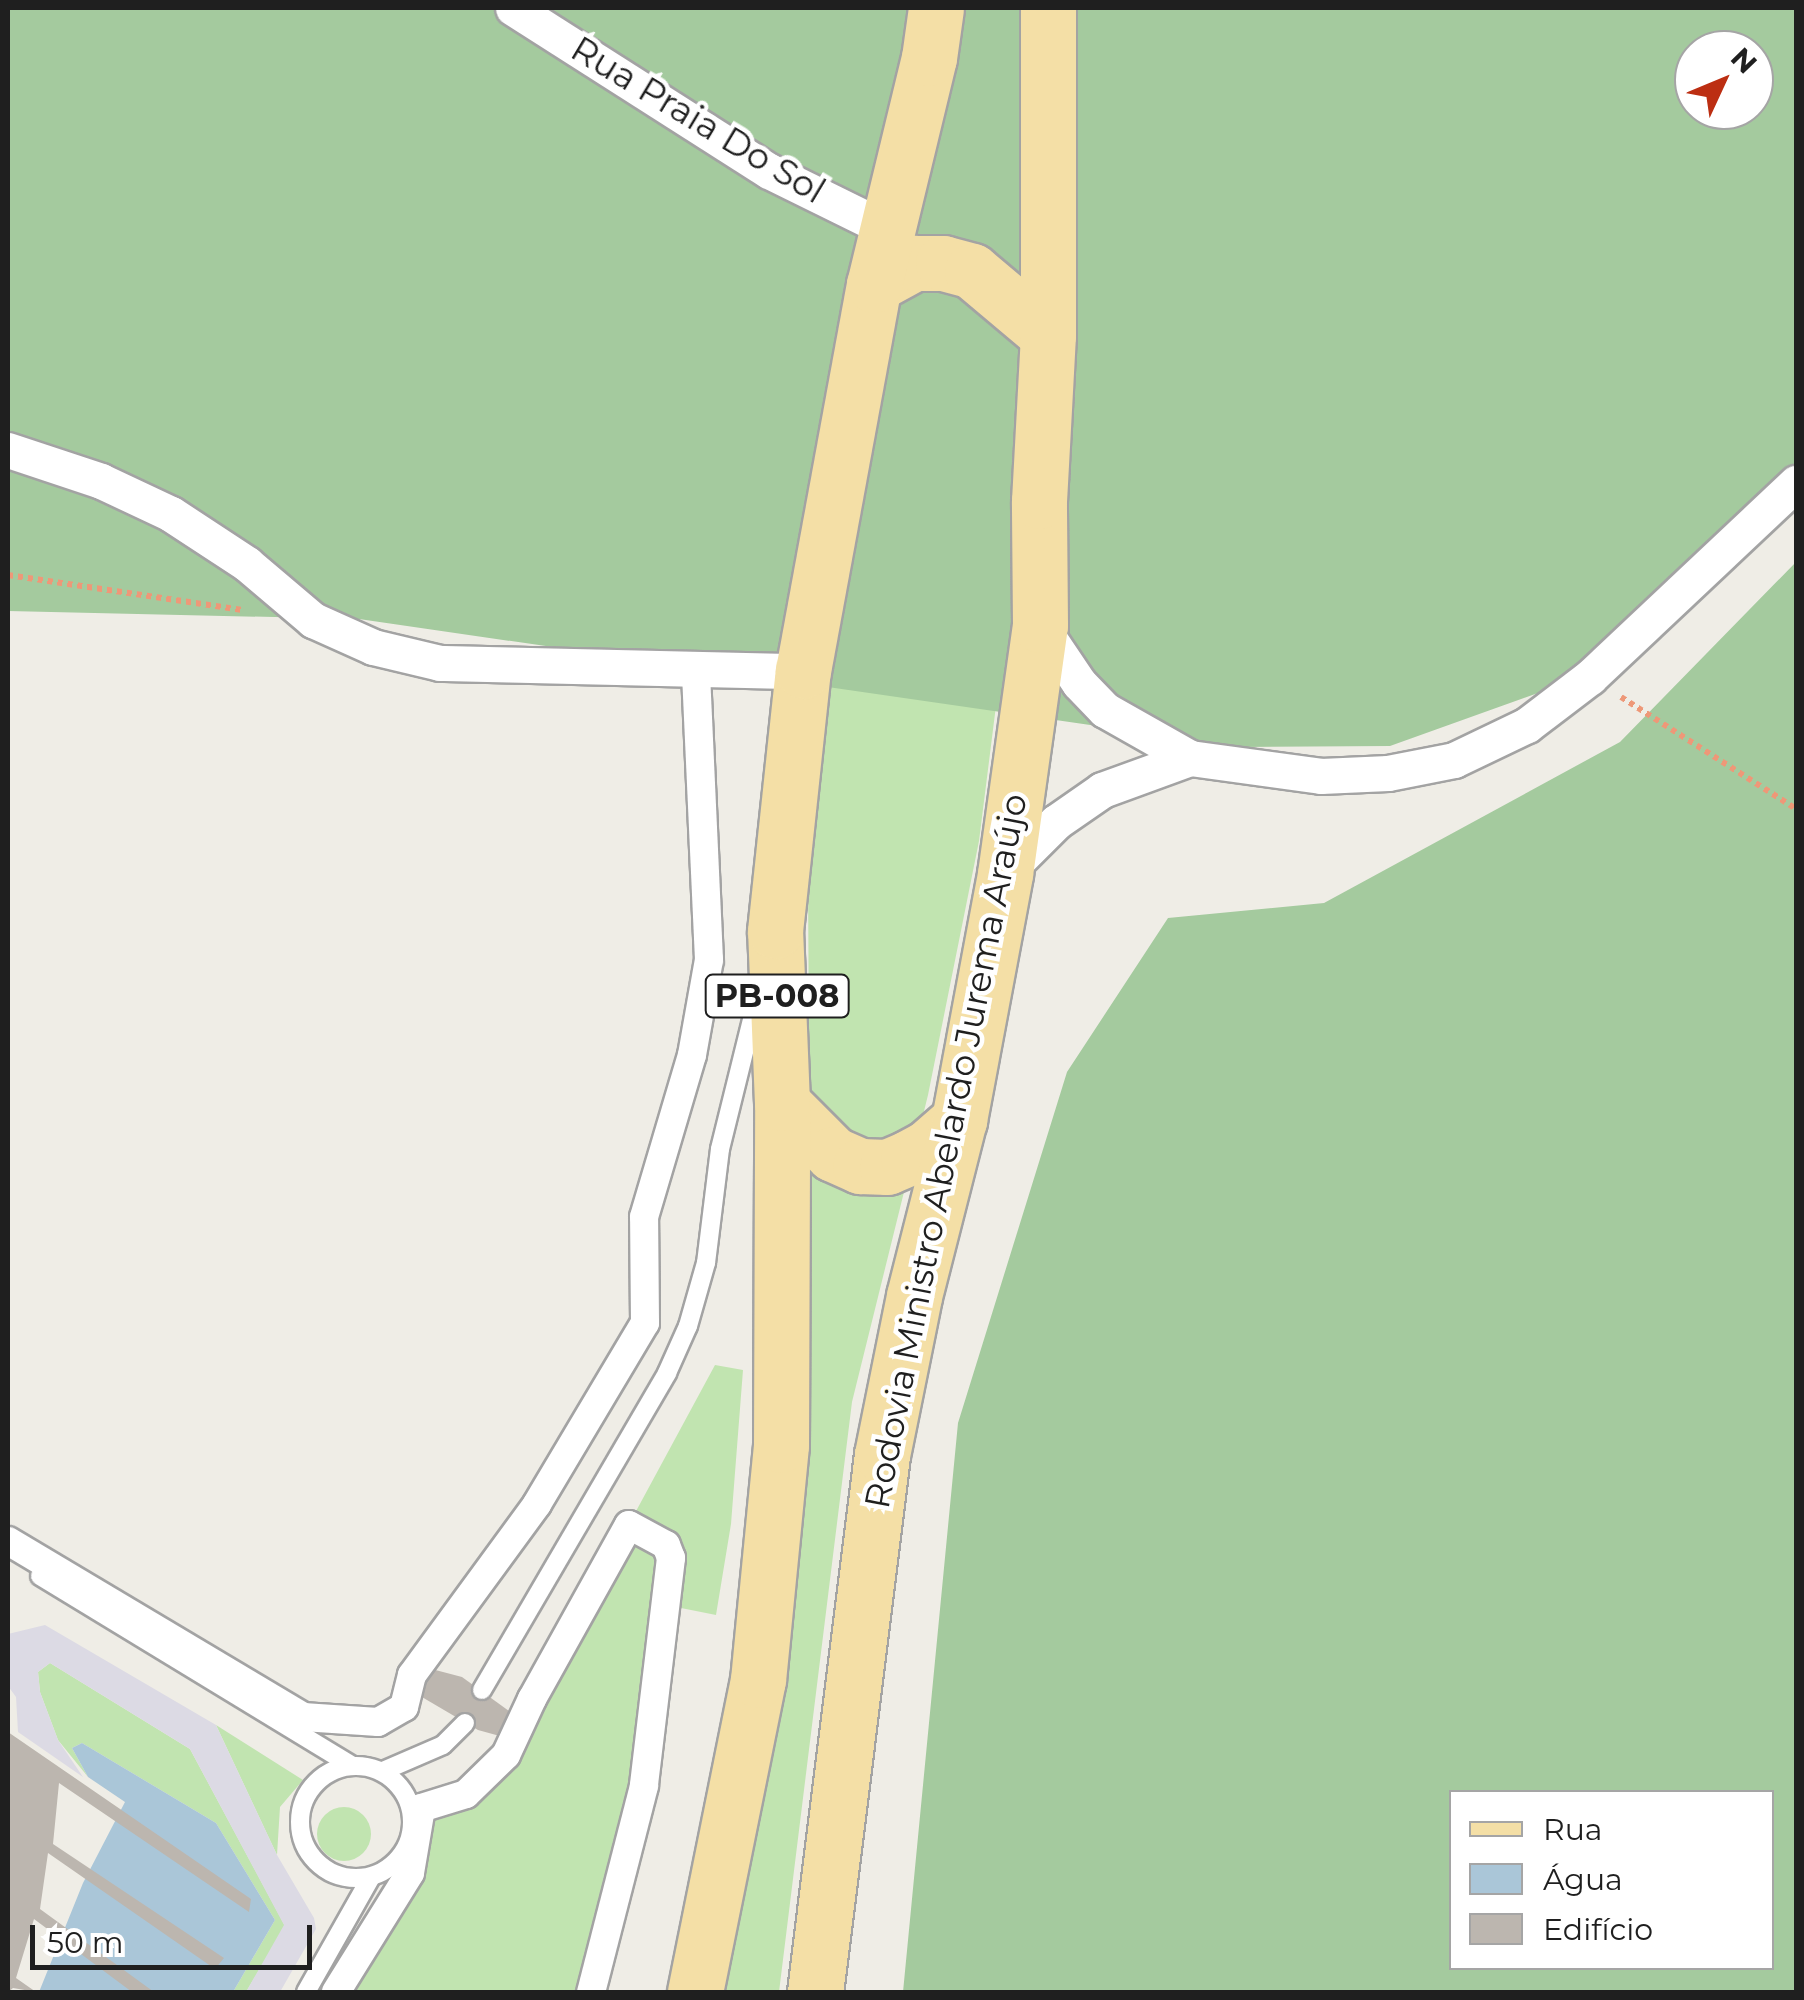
<!DOCTYPE html>
<html>
<head>
<meta charset="utf-8">
<style>
	body { margin:0 }
	#map { position:relative; width:1804px; height:2000px; overflow:hidden; background:#efede6; font-family:Montserrat,sans-serif }
	div>[style] { position:absolute }
	.grass>* { inset:0; background:#c1e4b0 }
	.round { border-radius:50% }
	.forest>* { inset:0; background:#a4ca9e }
	.plaza>* { inset:0; background:#dcdae4 }
	.water>* { inset:0; background:#aac6d8 }
	.building>* { inset:0; background:#bcb6af }
	.path>* { height:6px; margin-top:-3px; transform-origin:0; background:repeating-linear-gradient(90deg,#ee9878 0 5px,transparent 0 10px) }
	.roads { filter:drop-shadow(2px 0 #a3a3a3) drop-shadow(-2px 0 #a3a3a3) drop-shadow(0 2px #a3a3a3) drop-shadow(0 -2px #a3a3a3) }
	.service>* { height:18px; margin:-9px; padding:0 9px; transform-origin:9px; border-radius:9px; background:#fff }
	.service>.ring { margin:-9px; padding:0; box-sizing:content-box; background:none; border:18px solid #fff; border-radius:50% }
	.pedestrian>* { height:28px; margin:-14px; padding:0 14px; transform-origin:14px; border-radius:14px; background:#fff }
	.minor>* { height:35px; margin:-17.5px; padding:0 17.5px; transform-origin:17.5px; border-radius:17.5px; background:#fff }
	.primary>* { height:55px; margin:-27.5px; padding:0 27.5px; transform-origin:27.5px; border-radius:27.5px; background:#f4dfa6 }
	span { translate:-50% -50%; white-space:nowrap; text-align:center; line-height:1.15; -webkit-text-stroke:9px #fff; paint-order:stroke }
	.shield-label span { padding:2px 8px; background:#fff; border:2px solid; border-radius:8px; -webkit-text-stroke-width:0 }
	.shield-label { font-size:32px; color:#1f1f1f; font-weight:700 }
	.street-label { font-size:35px; color:#1f1f1f }
	.frame { position:absolute; inset:0; border:10px solid #1f1f1f; pointer-events:none }
	.legend { position:absolute; left:1449px; top:1790px; width:325px; height:180px; box-sizing:border-box; background:#fff; border:2px solid #a5a5a5; margin:0; padding:12px 18px; list-style:none; font-size:30px; color:#1f1f1f }
	.legend li { display:flex; align-items:center; gap:20px; height:50px }
	.legend b { width:50px; border:2px solid #a5a5a5 }
	.north { position:absolute; left:1674px; top:30px; width:100px; height:100px; box-sizing:border-box; background:#fff; border:2px solid #a5a5a5; border-radius:50%; rotate:46deg; font-size:28px; font-weight:700; line-height:40px; text-align:center; color:#1f1f1f }
	.north::after { content:''; display:block; margin:auto; width:35px; height:45px; background:#bc2e12; clip-path:polygon(50% 0,100% 100%,50% 72%,0 100%) }
	.scale { position:absolute; left:30px; top:1925px; width:282px; height:45px; box-sizing:border-box; border:5px solid #1f1f1f; border-top:0; padding-left:12px; font-size:30px; line-height:35px; white-space:nowrap; color:#1f1f1f; -webkit-text-stroke:8px #fff; paint-order:stroke }
</style>
</head>
<body>
<div id="map">
	<div class="grass">
		<i style="clip-path:polygon(1003px 650px,979px 841px,928px 1095px,852px 1402px,779px 1992px,715px 1992px,809px 1045px,808px 882px,828px 673px)"></i>
		<i style="clip-path:polygon(715px 1365px,743px 1370px,731px 1524px,716px 1615px,666px 1605px,591px 1992px,336px 1992px,380px 1925px,418px 1817px,501px 1761px)"></i>
		<i style="clip-path:polygon(50px 1663px,190px 1749px,285px 1926px,246px 1992px,233px 1992px,275px 1920px,216px 1823px,82px 1743px,72px 1748px,88px 1777px,58px 1740px,40px 1692px,38px 1672px)"></i>
		<i style="clip-path:polygon(216px 1725px,303px 1780px,280px 1807px,277px 1855px)"></i>
		<i class="round" style="left:317px;top:1807px;width:54px;height:54px"></i>
	</div>
	<div class="forest">
		<i style="clip-path:polygon(evenodd,8px 8px,1796px 8px,1796px 481px,1563px 684px,1390px 746px,1242px 747px,359px 619px,8px 611px,8px 8px,1694px 50px,1754px 50px,1754px 110px,1694px 110px,1694px 50px)"></i>
		<i style="clip-path:polygon(evenodd,1796px 562px,1796px 1992px,903px 1992px,958px 1423px,1067px 1072px,1168px 918px,1324px 903px,1620px 742px,1796px 562px,1452px 1792px,1772px 1792px,1772px 1968px,1452px 1968px,1452px 1792px)"></i>
	</div>
	<div class="plaza">
		<i style="clip-path:polygon(45px 1625px,216px 1725px,277px 1855px,314px 1918px,316px 1929px,280px 1992px,246px 1992px,284px 1925px,190px 1749px,50px 1663px,38px 1672px,40px 1692px,58px 1740px,83px 1777px,18px 1732px,16px 1697px,8px 1686px,8px 1634px)"></i>
	</div>
	<div class="water">
		<i style="clip-path:polygon(82px 1743px,216px 1823px,275px 1920px,233px 1992px,39px 1992px,83px 1883px,125px 1802px,88px 1777px,72px 1748px)"></i>
	</div>
	<div class="building">
		<i style="clip-path:polygon(424px 1667px,462px 1677px,516px 1716px,507px 1738px,478px 1730px,410px 1690px)"></i>
		<i style="clip-path:polygon(8px 1732px,251px 1899px,249px 1912px,59px 1783px,53px 1844px,224px 1958px,215px 1969px,48px 1853px,40px 1909px,154px 1992px,132px 1992px,34px 1919px,16px 1978px,36px 1992px,13px 1988px,8px 1992px)"></i>
	</div>
	<div class="path">
		<i style="left:8px;top:575px;width:237px;rotate:8.5deg"></i>
		<i style="left:1621px;top:697px;width:208px;rotate:32.6deg"></i>
	</div>
	<div class="roads">
		<div class="service">
			<i style="left:40px;top:1576px;width:364px;rotate:31.3deg"></i>
			<i style="left:482px;top:1690px;width:367px;rotate:-59.7deg"></i>
			<i style="left:667px;top:1373px;width:51px;rotate:-65.9deg"></i>
			<i style="left:688px;top:1326px;width:66px;rotate:-74.1deg"></i>
			<i style="left:706px;top:1263px;width:115px;rotate:-83deg"></i>
			<i style="left:720px;top:1149px;width:154px;rotate:-76.1deg"></i>
			<i class="ring" style="left:300px;top:1766px;width:94px;height:94px"></i>
			<i style="left:383px;top:1771px;width:65px;rotate:-23.4deg"></i>
			<i style="left:443px;top:1745px;width:31px;rotate:-45deg"></i>
			<i style="left:306px;top:1992px;width:132px;rotate:-60.5deg"></i>
		</div>
		<div class="pedestrian">
			<i style="left:8px;top:1541px;width:344px;rotate:30.8deg"></i>
			<i style="left:303px;top:1717px;width:75px;rotate:3.8deg"></i>
			<i style="left:378px;top:1722px;width:30px;rotate:-30deg"></i>
			<i style="left:404px;top:1707px;width:33px;rotate:-76deg"></i>
			<i style="left:412px;top:1675px;width:212px;rotate:-53.8deg"></i>
			<i style="left:537px;top:1504px;width:211px;rotate:-59.2deg"></i>
			<i style="left:645px;top:1323px;width:106px;rotate:-90.5deg"></i>
			<i style="left:644px;top:1217px;width:169px;rotate:-73.5deg"></i>
			<i style="left:692px;top:1055px;width:97px;rotate:-79.9deg"></i>
			<i style="left:709px;top:960px;width:288px;rotate:-92.6deg"></i>
			<i style="left:336px;top:1992px;width:140px;rotate:-58.1deg"></i>
			<i style="left:410px;top:1873px;width:66px;rotate:-80.4deg"></i>
			<i style="left:421px;top:1808px;width:47px;rotate:-17.3deg"></i>
			<i style="left:466px;top:1794px;width:56px;rotate:-44.3deg"></i>
			<i style="left:506px;top:1755px;width:62px;rotate:-65.1deg"></i>
			<i style="left:532px;top:1699px;width:199px;rotate:-60.9deg"></i>
			<i style="left:629px;top:1525px;width:42px;rotate:28.4deg"></i>
			<i style="left:666px;top:1545px;width:14px;rotate:69deg"></i>
			<i style="left:671px;top:1558px;width:230px;rotate:96.8deg"></i>
			<i style="left:644px;top:1786px;width:213px;rotate:104.4deg"></i>
		</div>
		<div class="minor">
			<i style="left:513px;top:8px;width:303px;rotate:32.5deg"></i>
			<i style="left:769px;top:171px;width:129px;rotate:26.2deg"></i>
			<i style="left:8px;top:450px;width:98px;rotate:18.4deg"></i>
			<i style="left:101px;top:481px;width:77px;rotate:25.2deg"></i>
			<i style="left:171px;top:514px;width:91px;rotate:33.3deg"></i>
			<i style="left:247px;top:564px;width:87px;rotate:40.3deg"></i>
			<i style="left:313px;top:620px;width:66px;rotate:24.2deg"></i>
			<i style="left:373px;top:647px;width:69px;rotate:13.4deg"></i>
			<i style="left:440px;top:663px;width:363px;rotate:1.3deg"></i>
			<i style="left:1190px;top:758px;width:132px;rotate:7.8deg"></i>
			<i style="left:1321px;top:776px;width:67px;rotate:-2.6deg"></i>
			<i style="left:1388px;top:773px;width:67px;rotate:-11.1deg"></i>
			<i style="left:1454px;top:760px;width:81px;rotate:-25.6deg"></i>
			<i style="left:1527px;top:725px;width:79px;rotate:-37.3deg"></i>
			<i style="left:1590px;top:677px;width:283px;rotate:-43.3deg"></i>
			<i style="left:1005px;top:873px;width:72px;rotate:-45deg"></i>
			<i style="left:1056px;top:822px;width:56px;rotate:-34.8deg"></i>
			<i style="left:1102px;top:790px;width:94px;rotate:-20deg"></i>
			<i style="left:1190px;top:758px;width:98px;rotate:-150.5deg"></i>
			<i style="left:1105px;top:710px;width:37px;rotate:-134deg"></i>
			<i style="left:1079px;top:683px;width:70px;rotate:-123.9deg"></i>
		</div>
		<div class="primary">
			<i style="left:874px;top:285px;width:46px;rotate:-28.8deg"></i>
			<i style="left:914px;top:263px;width:29px"></i>
			<i style="left:943px;top:263px;width:30px;rotate:15deg"></i>
			<i style="left:972px;top:271px;width:99px;rotate:40.1deg"></i>
			<i style="left:782px;top:1103px;width:72px;rotate:45deg"></i>
			<i style="left:833px;top:1154px;width:30px;rotate:24deg"></i>
			<i style="left:860px;top:1166px;width:27px;rotate:2deg"></i>
			<i style="left:887px;top:1167px;width:23px;rotate:-23deg"></i>
			<i style="left:908px;top:1158px;width:21px;rotate:-28deg"></i>
			<i style="left:927px;top:1148px;width:43px;rotate:-41.2deg"></i>
			<i style="left:695px;top:1992px;width:318px;rotate:-78.6deg"></i>
			<i style="left:758px;top:1680px;width:236px;rotate:-84.4deg"></i>
			<i style="left:781px;top:1445px;width:342px;rotate:-89.8deg"></i>
			<i style="left:782px;top:1103px;width:172px;rotate:-92.3deg"></i>
			<i style="left:775px;top:931px;width:262px;rotate:-83.9deg"></i>
			<i style="left:803px;top:671px;width:392px;rotate:-79.6deg"></i>
			<i style="left:874px;top:285px;width:234px;rotate:-76.4deg"></i>
			<i style="left:929px;top:58px;width:50px;rotate:-82deg"></i>
			<i style="left:815px;top:1992px;width:541px;rotate:-82.89deg"></i>
			<i style="left:882px;top:1455px;width:162px;rotate:-78.6deg"></i>
			<i style="left:914px;top:1296px;width:182px;rotate:-75.7deg"></i>
			<i style="left:959px;top:1120px;width:250px;rotate:-79.4deg"></i>
			<i style="left:1005px;top:874px;width:251px;rotate:-82deg"></i>
			<i style="left:1040px;top:625px;width:124px;rotate:-90.5deg"></i>
			<i style="left:1039px;top:501px;width:166px;rotate:-86.9deg"></i>
			<i style="left:1048px;top:335px;width:327px;rotate:-90deg"></i>
		</div>
	</div>
	<div class="shield-label">
		<span style="left:777px;top:996px">PB-008</span>
	</div>
	<div class="street-label">
		<span style="left:698px;top:120px;rotate:31deg">Rua Praia Do Sol</span>
		<span style="left:946px;top:1151px;rotate:-79deg">Rodovia Ministro Abelardo Jurema Araújo</span>
	</div>
	<div class="frame"></div>
	<ul class="legend">
	<li><b style="height:12px;background:#f4dfa6"></b>Rua</li>
	<li><b style="height:28px;background:#aac6d8"></b>Água</li>
	<li><b style="height:28px;background:#bcb6af"></b>Edifício</li>
	</ul>
	<div class="north">N</div>
	<div class="scale">50 m</div>
</div>
</body>
</html>
